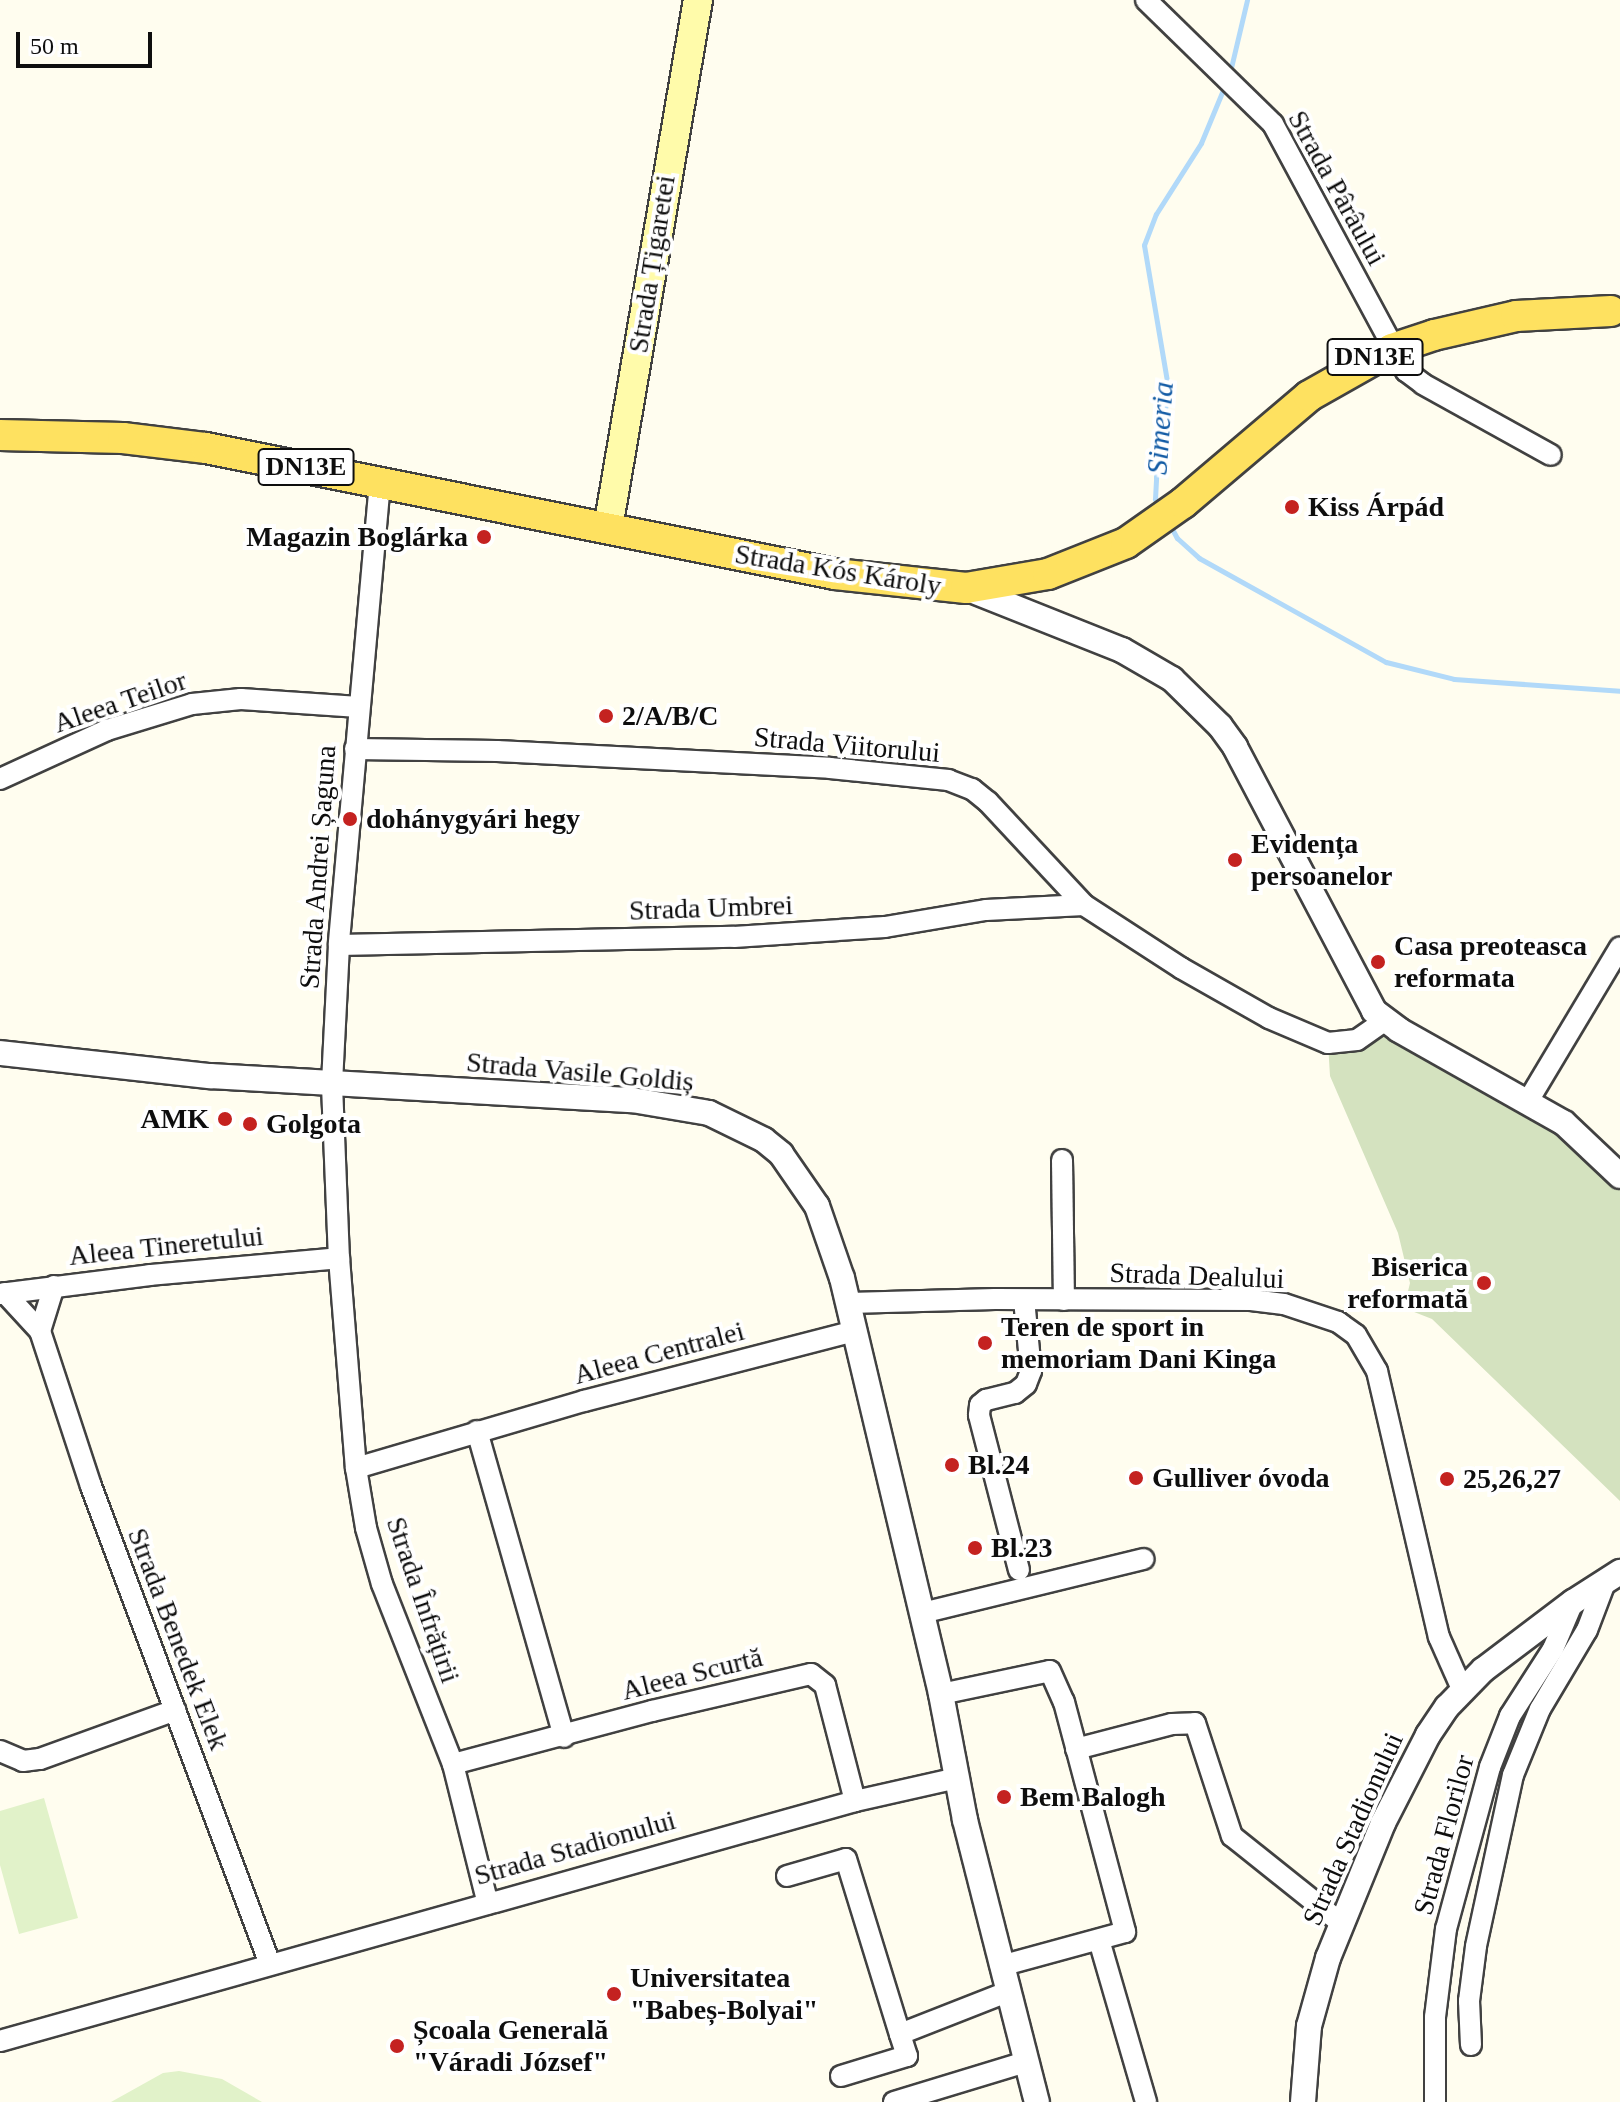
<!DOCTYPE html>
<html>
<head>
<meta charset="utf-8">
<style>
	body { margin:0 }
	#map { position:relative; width:1620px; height:2102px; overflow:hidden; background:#fffdef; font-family:"Times New Roman",serif }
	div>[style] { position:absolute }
	.cemetery>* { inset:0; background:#d4e2bf }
	.pitch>* { inset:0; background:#e1f2c9 }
	.stream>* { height:5px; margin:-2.5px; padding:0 2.5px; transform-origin:2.5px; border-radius:2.5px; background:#b1d9f9 }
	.roads { filter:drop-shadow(2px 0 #414141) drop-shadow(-2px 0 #414141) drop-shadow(0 2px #414141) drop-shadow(0 -2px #414141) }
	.minor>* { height:20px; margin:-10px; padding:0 10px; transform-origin:10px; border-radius:10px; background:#fff }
	.tertiary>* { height:24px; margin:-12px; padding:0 12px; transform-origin:12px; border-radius:12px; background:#fff }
	.secondary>* { height:28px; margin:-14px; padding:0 14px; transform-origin:14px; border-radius:14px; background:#fffbaa }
	.primary>* { height:30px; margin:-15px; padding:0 15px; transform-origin:15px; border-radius:15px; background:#fee160 }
	.dots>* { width:22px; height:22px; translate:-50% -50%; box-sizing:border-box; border:4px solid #fff; border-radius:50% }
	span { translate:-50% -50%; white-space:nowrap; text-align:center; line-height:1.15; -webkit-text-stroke:8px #fff; paint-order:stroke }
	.shield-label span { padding:2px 6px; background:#fff; border:2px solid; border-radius:6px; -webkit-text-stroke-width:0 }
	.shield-label { font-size:26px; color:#0e0e0e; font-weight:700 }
	.street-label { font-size:28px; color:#0e0e0e }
	.poi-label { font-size:28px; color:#0e0e0e; font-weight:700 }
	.left { translate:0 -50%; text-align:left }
	.right { translate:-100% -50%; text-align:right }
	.water-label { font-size:30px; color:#125ba5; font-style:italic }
	.scale { position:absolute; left:16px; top:32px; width:136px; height:36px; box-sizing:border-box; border:4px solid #0e0e0e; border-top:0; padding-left:10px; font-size:24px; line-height:28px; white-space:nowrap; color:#0e0e0e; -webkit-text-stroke:6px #fff; paint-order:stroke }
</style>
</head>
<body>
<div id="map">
	<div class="cemetery">
		<i style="clip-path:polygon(1384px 1021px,1486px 1077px,1620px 1176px,1620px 1501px,1432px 1319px,1404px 1308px,1410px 1283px,1398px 1233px,1330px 1076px,1328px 1043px)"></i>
	</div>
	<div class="pitch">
		<i style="clip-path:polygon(44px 1798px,78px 1918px,19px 1934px,0 1865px,0 1811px)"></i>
		<i style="clip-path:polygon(179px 2071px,222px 2079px,262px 2102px,111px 2102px,163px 2073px)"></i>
	</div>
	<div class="stream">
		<i style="left:1230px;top:72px;width:74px;rotate:-76.7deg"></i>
		<i style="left:1159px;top:506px;width:8px;rotate:-120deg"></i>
		<i style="left:1155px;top:499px;width:22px;rotate:-87deg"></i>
		<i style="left:1156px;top:477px;width:91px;rotate:-82.4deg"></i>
		<i style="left:1168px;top:387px;width:144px;rotate:-99.6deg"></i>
		<i style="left:1144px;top:245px;width:33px;rotate:-69deg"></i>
		<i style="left:1156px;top:214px;width:84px;rotate:-57.6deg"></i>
		<i style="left:1201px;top:143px;width:63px;rotate:-67.5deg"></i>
		<i style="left:1170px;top:525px;width:15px;rotate:62deg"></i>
		<i style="left:1177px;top:538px;width:30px;rotate:42deg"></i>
		<i style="left:1199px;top:558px;width:214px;rotate:29.1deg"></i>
		<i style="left:1386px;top:662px;width:70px;rotate:14deg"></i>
		<i style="left:1454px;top:679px;width:166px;rotate:4.1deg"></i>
	</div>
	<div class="roads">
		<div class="minor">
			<i style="left:1146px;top:0;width:177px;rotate:44.3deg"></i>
			<i style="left:1273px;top:124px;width:281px;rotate:61.7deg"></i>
			<i style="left:1406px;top:371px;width:21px;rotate:37deg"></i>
			<i style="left:1423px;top:384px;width:146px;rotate:29deg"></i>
			<i style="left:380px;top:482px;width:465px;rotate:95.1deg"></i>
			<i style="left:339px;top:945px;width:140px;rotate:92.9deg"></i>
			<i style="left:332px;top:1085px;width:173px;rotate:87.7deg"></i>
			<i style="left:339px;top:1258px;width:211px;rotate:85.4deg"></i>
			<i style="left:356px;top:1468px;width:61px;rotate:80.5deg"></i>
			<i style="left:366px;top:1528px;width:58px;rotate:74.1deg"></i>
			<i style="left:382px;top:1584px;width:193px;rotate:68.5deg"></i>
			<i style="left:453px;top:1764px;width:144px;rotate:76deg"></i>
			<i style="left:355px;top:749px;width:142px;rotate:0.8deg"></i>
			<i style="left:497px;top:751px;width:333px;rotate:2.9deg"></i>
			<i style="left:830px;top:768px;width:119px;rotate:5.8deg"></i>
			<i style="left:948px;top:780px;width:26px;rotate:21deg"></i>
			<i style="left:972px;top:789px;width:21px;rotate:39deg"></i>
			<i style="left:988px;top:802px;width:141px;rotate:47deg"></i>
			<i style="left:1084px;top:905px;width:116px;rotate:33deg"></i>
			<i style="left:1181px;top:968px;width:101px;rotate:29.6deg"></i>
			<i style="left:1269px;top:1018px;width:64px;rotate:23deg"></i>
			<i style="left:1328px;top:1043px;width:29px;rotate:-6deg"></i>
			<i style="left:1357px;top:1040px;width:33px;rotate:-35deg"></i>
			<i style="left:0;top:779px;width:118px;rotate:-24.6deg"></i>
			<i style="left:107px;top:730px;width:89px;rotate:-17deg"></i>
			<i style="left:192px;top:704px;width:49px;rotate:-5.8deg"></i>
			<i style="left:241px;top:699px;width:118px;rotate:3.9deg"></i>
			<i style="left:339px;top:945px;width:395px;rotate:-1.2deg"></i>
			<i style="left:734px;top:937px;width:151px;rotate:-3.8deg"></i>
			<i style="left:885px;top:927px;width:102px;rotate:-9.6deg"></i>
			<i style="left:986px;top:910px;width:98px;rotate:-2.9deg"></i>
			<i style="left:1528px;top:1101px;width:179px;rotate:-59.1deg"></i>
			<i style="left:1062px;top:1160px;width:140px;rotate:89.2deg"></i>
			<i style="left:5px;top:1293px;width:52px;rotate:47.4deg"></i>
			<i style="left:40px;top:1331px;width:163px;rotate:71.8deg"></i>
			<i style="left:91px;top:1486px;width:510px;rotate:69.47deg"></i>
			<i style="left:0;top:1294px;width:151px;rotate:-7.2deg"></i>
			<i style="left:150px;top:1275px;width:190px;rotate:-5.1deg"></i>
			<i style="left:849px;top:1303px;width:146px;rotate:-1.6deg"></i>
			<i style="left:995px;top:1299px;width:256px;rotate:0.2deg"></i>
			<i style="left:1251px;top:1300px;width:33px;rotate:7deg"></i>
			<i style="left:1284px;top:1304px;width:57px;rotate:18.4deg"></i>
			<i style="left:1338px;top:1322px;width:22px;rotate:36deg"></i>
			<i style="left:1356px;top:1335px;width:42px;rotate:59.7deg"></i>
			<i style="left:1377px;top:1371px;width:273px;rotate:76.9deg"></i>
			<i style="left:1439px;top:1637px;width:57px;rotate:66.1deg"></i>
			<i style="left:40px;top:1331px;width:47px;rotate:-72.7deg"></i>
			<i style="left:477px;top:1431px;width:318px;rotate:74.1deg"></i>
			<i style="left:356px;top:1468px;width:238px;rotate:-16.4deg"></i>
			<i style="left:584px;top:1401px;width:280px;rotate:-14.5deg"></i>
			<i style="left:1019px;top:1570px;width:160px;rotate:-104.5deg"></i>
			<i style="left:979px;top:1415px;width:10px;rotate:-84deg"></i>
			<i style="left:980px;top:1405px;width:8px;rotate:-40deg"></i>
			<i style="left:986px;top:1400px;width:30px;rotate:-14deg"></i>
			<i style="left:1015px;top:1393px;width:14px;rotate:-39deg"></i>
			<i style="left:1026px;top:1384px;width:14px;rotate:-69deg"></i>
			<i style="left:1031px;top:1371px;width:71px;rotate:-95.6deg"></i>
			<i style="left:922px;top:1613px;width:228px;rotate:-13.7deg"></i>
			<i style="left:941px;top:1694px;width:111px;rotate:-11.9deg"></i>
			<i style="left:1050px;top:1671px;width:34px;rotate:66deg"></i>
			<i style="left:1064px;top:1702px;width:238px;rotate:75.1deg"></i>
			<i style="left:1125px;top:1932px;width:129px;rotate:164.7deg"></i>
			<i style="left:1076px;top:1749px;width:99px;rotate:-14.6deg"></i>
			<i style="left:1172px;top:1724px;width:23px;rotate:-2deg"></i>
			<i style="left:1195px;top:1723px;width:119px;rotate:71.9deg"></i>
			<i style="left:1232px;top:1836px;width:139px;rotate:38.6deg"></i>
			<i style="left:0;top:1751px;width:25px;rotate:23deg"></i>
			<i style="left:23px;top:1761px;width:17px;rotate:-7deg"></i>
			<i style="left:40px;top:1759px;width:144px;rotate:-19.9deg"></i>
			<i style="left:453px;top:1764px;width:206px;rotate:-14.9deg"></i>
			<i style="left:652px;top:1711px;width:163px;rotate:-13.1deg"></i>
			<i style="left:811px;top:1674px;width:18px;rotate:38deg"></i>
			<i style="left:825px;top:1685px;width:120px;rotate:75.5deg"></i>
			<i style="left:787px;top:1876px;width:61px;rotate:-16.1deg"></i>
			<i style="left:846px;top:1859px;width:183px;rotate:72.9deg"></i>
			<i style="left:900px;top:2034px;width:115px;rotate:-21.4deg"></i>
			<i style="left:1099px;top:1940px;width:169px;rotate:73.8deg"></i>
			<i style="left:0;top:2041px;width:888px;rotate:-15.68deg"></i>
			<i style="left:855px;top:1801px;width:105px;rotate:-12.7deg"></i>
			<i style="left:1471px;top:2045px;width:44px;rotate:-92.6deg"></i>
			<i style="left:1469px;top:2001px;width:55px;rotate:-82.7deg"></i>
			<i style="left:1476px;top:1946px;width:175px;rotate:-77.8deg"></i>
			<i style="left:1513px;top:1775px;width:71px;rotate:-67.8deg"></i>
			<i style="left:1540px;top:1709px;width:92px;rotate:-59.3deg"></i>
			<i style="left:1587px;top:1630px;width:53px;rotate:-69.2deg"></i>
			<i style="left:841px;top:2076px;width:69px;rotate:-16.9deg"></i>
			<i style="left:907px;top:2056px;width:23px;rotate:-108deg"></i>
			<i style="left:894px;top:2102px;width:138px;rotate:-16.9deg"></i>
			<i style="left:1435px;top:2102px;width:85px;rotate:-90deg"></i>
			<i style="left:1435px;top:2017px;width:89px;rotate:-82.9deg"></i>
			<i style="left:1446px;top:1929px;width:168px;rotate:-74.8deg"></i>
			<i style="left:1490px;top:1767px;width:55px;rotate:-68.6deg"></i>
			<i style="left:1510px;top:1716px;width:80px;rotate:-57.3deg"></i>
			<i style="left:1553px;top:1649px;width:51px;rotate:-66.9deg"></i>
		</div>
		<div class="tertiary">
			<i style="left:966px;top:588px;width:168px;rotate:21.7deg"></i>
			<i style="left:1122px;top:650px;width:58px;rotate:30.1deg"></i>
			<i style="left:1172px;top:679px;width:67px;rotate:44.4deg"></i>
			<i style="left:1220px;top:726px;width:26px;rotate:54deg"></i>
			<i style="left:1235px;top:747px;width:298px;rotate:62.2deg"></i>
			<i style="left:1374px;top:1011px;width:31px;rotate:37deg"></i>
			<i style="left:1399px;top:1030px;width:189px;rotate:29.4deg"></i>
			<i style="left:1564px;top:1123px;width:77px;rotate:43.4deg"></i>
			<i style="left:0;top:1053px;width:211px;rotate:6.3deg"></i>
			<i style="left:210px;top:1076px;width:423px;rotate:3.3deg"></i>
			<i style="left:632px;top:1100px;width:78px;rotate:9.6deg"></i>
			<i style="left:709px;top:1113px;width:61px;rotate:26.1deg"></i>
			<i style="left:764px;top:1140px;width:22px;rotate:39deg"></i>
			<i style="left:781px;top:1154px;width:63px;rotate:55.3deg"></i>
			<i style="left:817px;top:1206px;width:76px;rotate:70.9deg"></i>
			<i style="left:842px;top:1278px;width:428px;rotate:76.6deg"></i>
			<i style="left:941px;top:1694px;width:128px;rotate:79.2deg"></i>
			<i style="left:965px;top:1820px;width:291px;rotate:75.7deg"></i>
			<i style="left:1303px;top:2102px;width:76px;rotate:-85.5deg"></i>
			<i style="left:1309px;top:2026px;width:71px;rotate:-74.4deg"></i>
			<i style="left:1328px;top:1958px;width:146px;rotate:-67.8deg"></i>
			<i style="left:1383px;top:1823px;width:99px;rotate:-62.9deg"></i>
			<i style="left:1428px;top:1735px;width:34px;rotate:-56deg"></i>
			<i style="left:1447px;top:1707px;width:52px;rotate:-45.8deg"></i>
			<i style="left:1483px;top:1670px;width:113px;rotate:-37.1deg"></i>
			<i style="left:1573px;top:1602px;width:56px;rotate:-32.6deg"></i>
		</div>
		<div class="secondary">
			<i style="left:608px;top:528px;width:536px;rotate:-80.33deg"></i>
		</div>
		<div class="primary">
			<i style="left:0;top:435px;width:123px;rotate:1.4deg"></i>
			<i style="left:123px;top:438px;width:84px;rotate:6.9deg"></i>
			<i style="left:206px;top:448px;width:641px;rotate:11.33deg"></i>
			<i style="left:835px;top:574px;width:132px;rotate:6.1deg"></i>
			<i style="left:966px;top:588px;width:83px;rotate:-9.7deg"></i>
			<i style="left:1048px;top:574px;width:84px;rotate:-21.7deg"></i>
			<i style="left:1126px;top:543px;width:70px;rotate:-35.1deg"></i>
			<i style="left:1183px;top:503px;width:165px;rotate:-40.3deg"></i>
			<i style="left:1309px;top:396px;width:95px;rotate:-29.5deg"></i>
			<i style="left:1392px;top:349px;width:44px;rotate:-18.4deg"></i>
			<i style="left:1434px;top:335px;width:84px;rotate:-13deg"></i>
			<i style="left:1516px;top:316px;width:95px;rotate:-3deg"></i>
		</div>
	</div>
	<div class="dots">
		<i style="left:1292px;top:507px;background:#c42220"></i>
		<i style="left:484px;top:537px;background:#c42220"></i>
		<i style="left:606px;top:716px;background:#c42220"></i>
		<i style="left:350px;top:819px;background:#c42220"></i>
		<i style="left:1235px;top:860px;background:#c42220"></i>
		<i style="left:1378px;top:962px;background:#c42220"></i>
		<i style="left:225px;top:1119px;background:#c42220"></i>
		<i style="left:250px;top:1124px;background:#c42220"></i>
		<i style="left:1484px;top:1283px;background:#c42220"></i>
		<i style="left:985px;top:1343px;background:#c42220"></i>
		<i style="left:952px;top:1465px;background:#c42220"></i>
		<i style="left:1136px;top:1478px;background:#c42220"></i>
		<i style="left:1447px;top:1479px;background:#c42220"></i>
		<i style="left:975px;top:1548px;background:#c42220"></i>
		<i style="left:1004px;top:1797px;background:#c42220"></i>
		<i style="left:614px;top:1994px;background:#c42220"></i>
		<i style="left:397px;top:2046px;background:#c42220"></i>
	</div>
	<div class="shield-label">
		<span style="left:1375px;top:357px">DN13E</span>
		<span style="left:306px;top:467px">DN13E</span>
	</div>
	<div class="street-label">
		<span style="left:1337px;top:188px;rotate:61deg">Strada Pârâului</span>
		<span style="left:652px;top:264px;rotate:-81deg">Strada Țigaretei</span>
		<span style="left:838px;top:570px;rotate:9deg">Strada Kós Károly</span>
		<span style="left:120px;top:702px;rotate:-19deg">Aleea Teilor</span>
		<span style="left:847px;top:745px;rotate:5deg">Strada Viitorului</span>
		<span style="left:318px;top:867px;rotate:-86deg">Strada Andrei Șaguna</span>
		<span style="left:711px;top:908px;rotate:-2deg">Strada Umbrei</span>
		<span style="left:580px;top:1072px;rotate:5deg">Strada Vasile Goldiș</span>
		<span style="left:166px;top:1246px;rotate:-6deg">Aleea Tineretului</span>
		<span style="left:1197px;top:1276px;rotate:2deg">Strada Dealului</span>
		<span style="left:659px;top:1353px;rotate:-15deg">Aleea Centralei</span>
		<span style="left:423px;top:1600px;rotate:71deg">Strada Înfrățirii</span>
		<span style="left:178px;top:1639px;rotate:69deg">Strada Benedek Elek</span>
		<span style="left:692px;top:1674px;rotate:-14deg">Aleea Scurtă</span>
		<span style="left:1353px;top:1829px;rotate:-66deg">Strada Stadionului</span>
		<span style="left:1444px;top:1835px;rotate:-75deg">Strada Florilor</span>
		<span style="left:575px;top:1848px;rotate:-16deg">Strada Stadionului</span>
	</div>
	<div class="poi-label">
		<span class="left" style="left:1308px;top:507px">Kiss Árpád</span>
		<span class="right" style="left:468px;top:537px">Magazin Boglárka</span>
		<span class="left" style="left:622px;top:716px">2/A/B/C</span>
		<span class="left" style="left:366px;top:819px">dohánygyári hegy</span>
		<span class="left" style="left:1251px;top:860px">Evidența<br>persoanelor</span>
		<span class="left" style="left:1394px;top:962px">Casa preoteasca<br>reformata</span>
		<span class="right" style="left:209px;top:1119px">AMK</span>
		<span class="left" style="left:266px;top:1124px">Golgota</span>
		<span class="right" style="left:1468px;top:1283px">Biserica<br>reformată</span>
		<span class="left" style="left:1001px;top:1343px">Teren de sport in<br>memoriam Dani Kinga</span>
		<span class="left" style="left:968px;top:1465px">Bl.24</span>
		<span class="left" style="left:1152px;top:1478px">Gulliver óvoda</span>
		<span class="left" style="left:1463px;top:1479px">25,26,27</span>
		<span class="left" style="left:991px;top:1548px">Bl.23</span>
		<span class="left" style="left:1020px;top:1797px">Bem Balogh</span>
		<span class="left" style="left:630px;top:1994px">Universitatea<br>"Babeș-Bolyai"</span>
		<span class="left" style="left:413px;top:2046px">Școala Generală<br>"Váradi József"</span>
	</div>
	<div class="water-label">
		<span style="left:1160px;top:428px;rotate:-86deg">Simeria</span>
	</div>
	<div class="scale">50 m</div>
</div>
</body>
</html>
